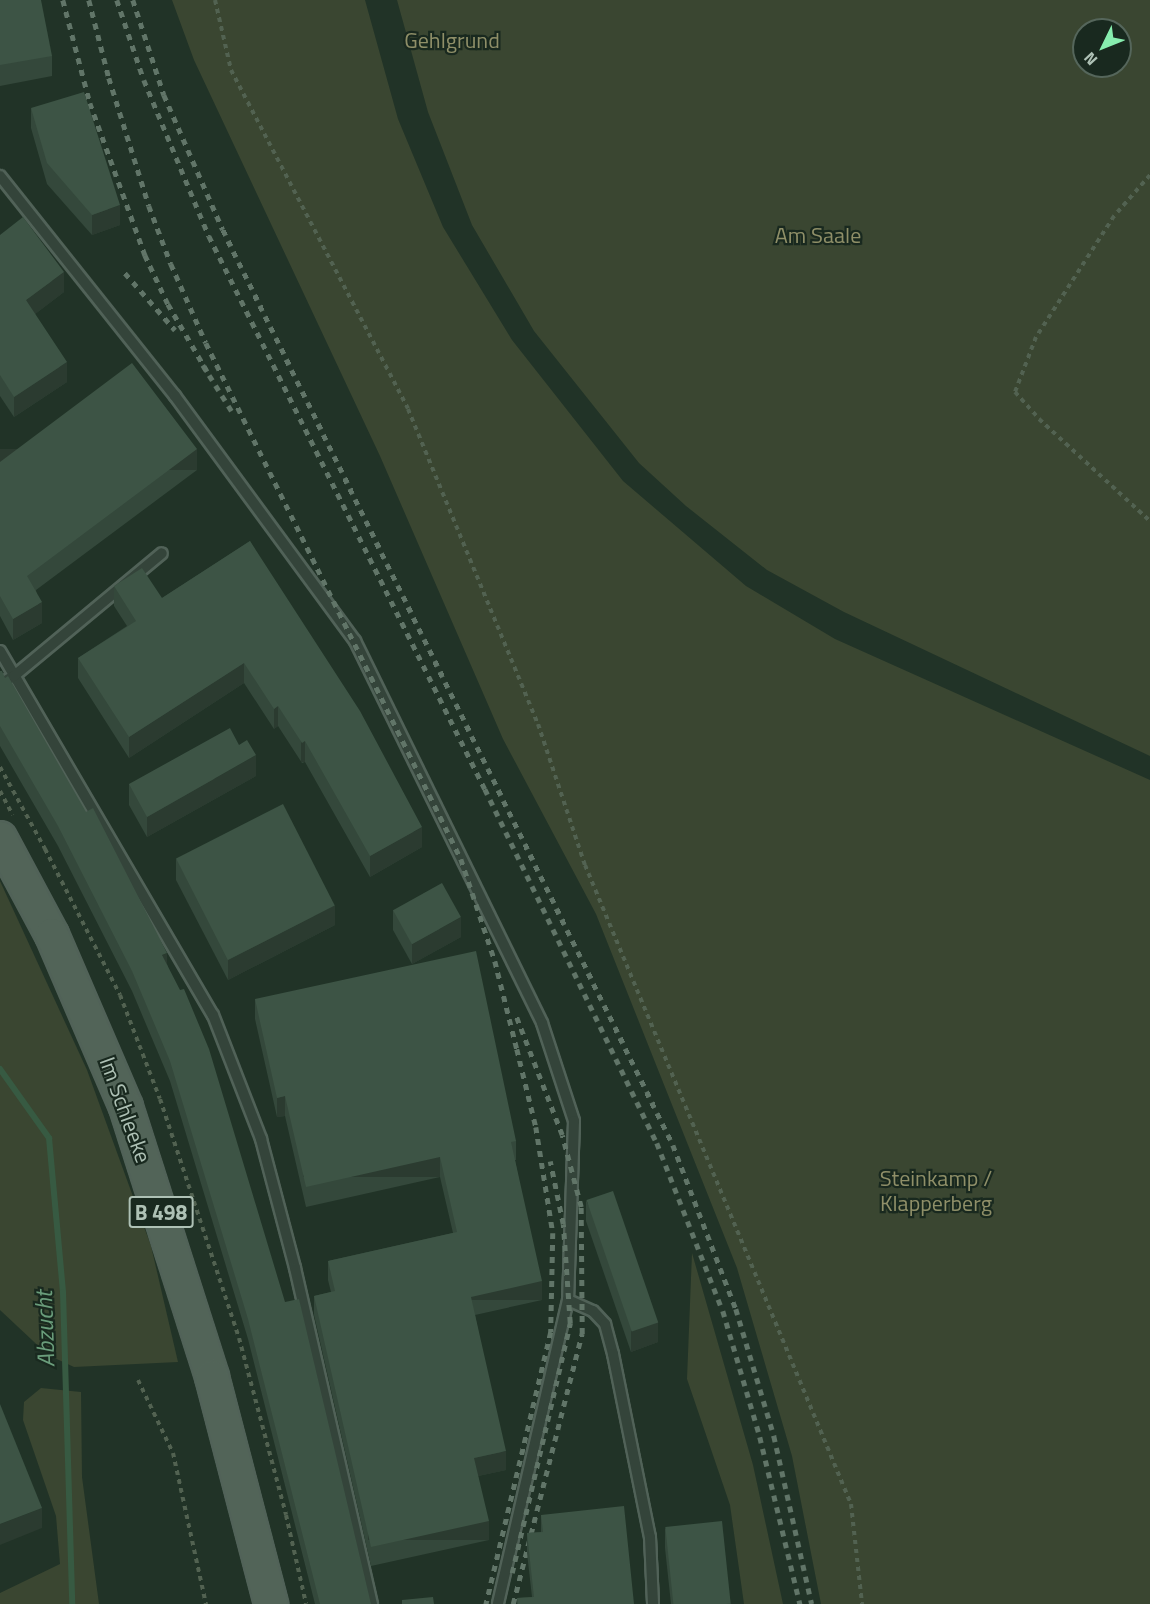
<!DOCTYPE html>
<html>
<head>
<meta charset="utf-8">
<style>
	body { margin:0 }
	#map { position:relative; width:1150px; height:1604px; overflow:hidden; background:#213327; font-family:"Titillium Web",sans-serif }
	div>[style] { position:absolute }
	.green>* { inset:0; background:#3a4631 }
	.stream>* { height:6px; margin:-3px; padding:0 3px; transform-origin:3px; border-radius:3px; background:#375a42 }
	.path>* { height:4px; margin-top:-2px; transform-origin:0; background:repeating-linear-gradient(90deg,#526251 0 4.5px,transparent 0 9px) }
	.roads { filter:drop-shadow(2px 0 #516258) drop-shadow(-2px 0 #516258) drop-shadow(0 2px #516258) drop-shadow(0 -2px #516258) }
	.lane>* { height:10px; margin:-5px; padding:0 5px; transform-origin:5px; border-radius:5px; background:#34443a }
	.primary>* { height:32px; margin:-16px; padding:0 16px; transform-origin:16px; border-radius:16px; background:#526458 }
	.rail>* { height:4.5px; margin-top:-2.25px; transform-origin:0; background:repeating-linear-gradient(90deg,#617568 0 6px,transparent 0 12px) }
	.wall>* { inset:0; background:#34483b }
	.shaded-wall>* { inset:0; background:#2b3b30; transform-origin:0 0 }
	.building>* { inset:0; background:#3d5445; transform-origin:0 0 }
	span { translate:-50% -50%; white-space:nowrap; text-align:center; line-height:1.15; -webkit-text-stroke:4.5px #19291f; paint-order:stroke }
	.shield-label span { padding:2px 4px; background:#19291f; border:2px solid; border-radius:4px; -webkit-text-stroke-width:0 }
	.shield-label { font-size:21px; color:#aec1b5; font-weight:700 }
	.park-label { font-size:22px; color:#8f8f68 }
	.street-label { font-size:22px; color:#aec1b5 }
	.water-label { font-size:24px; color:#6a9d7b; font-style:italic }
	.north { position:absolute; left:1072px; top:18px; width:60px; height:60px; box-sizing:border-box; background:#19291f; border:2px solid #55665b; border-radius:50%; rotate:227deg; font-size:16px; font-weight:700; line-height:24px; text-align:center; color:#aec1b5 }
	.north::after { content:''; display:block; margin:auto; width:21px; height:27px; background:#87edae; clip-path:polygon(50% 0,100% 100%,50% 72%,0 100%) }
</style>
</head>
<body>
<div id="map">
	<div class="green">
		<i style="clip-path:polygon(172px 0,365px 0,398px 119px,443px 227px,512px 340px,623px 481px,746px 586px,835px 639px,1150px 780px,1150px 1604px,821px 1604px,792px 1456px,737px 1268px,596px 914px,503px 739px,380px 456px,194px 60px)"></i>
		<i style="clip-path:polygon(evenodd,397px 0,1150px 0,1150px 756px,844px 612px,767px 570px,686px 506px,639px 463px,534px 331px,472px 225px,428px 112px,397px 0,1084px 30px,1120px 30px,1120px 66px,1084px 66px,1084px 30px)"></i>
		<i style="clip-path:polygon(0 881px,87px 1070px,151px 1246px,178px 1362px,74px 1367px,48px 1355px,0 1310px)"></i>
		<i style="clip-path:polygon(692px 1253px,753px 1465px,783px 1604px,744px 1604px,730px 1505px,687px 1379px)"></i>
		<i style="clip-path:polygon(41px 1388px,81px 1392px,82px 1477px,99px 1604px,0 1604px,0 1593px,60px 1564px,56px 1516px,23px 1420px,24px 1402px)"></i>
	</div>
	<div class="stream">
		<i style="left:0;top:1069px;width:85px;rotate:54.6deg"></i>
		<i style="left:49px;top:1138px;width:155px;rotate:84.8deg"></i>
		<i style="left:63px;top:1292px;width:312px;rotate:88.3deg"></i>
	</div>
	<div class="path">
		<i style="left:215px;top:0;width:72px;rotate:77.1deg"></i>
		<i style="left:231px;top:70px;width:382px;rotate:62.4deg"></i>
		<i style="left:408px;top:409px;width:341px;rotate:67.6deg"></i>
		<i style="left:538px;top:724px;width:149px;rotate:71.6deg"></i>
		<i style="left:585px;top:865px;width:692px;rotate:67.4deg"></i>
		<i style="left:851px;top:1504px;width:101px;rotate:83.7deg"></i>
		<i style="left:1150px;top:175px;width:55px;rotate:131.3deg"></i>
		<i style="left:1114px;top:216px;width:144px;rotate:122.8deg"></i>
		<i style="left:1036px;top:337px;width:59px;rotate:110.9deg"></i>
		<i style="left:1015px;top:392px;width:36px;rotate:48deg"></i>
		<i style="left:1039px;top:419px;width:151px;rotate:42.6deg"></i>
		<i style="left:0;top:767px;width:94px;rotate:61.2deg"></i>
		<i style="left:45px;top:849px;width:164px;rotate:62.8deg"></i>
		<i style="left:120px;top:995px;width:111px;rotate:69deg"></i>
		<i style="left:160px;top:1099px;width:252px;rotate:71.7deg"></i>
		<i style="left:239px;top:1338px;width:183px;rotate:75.1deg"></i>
		<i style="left:286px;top:1515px;width:91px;rotate:77.3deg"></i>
		<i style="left:0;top:791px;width:27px;rotate:62deg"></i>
		<i style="left:138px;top:1380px;width:81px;rotate:64.4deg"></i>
		<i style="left:173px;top:1453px;width:155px;rotate:77.7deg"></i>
	</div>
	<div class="roads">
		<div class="lane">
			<i style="left:0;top:176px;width:281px;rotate:51.5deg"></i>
			<i style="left:175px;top:396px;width:304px;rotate:53.7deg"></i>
			<i style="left:355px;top:641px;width:425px;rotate:63.9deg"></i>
			<i style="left:542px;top:1023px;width:103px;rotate:71.9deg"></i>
			<i style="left:574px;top:1121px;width:179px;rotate:91.9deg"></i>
			<i style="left:568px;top:1300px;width:312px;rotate:103deg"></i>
			<i style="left:0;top:651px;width:422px;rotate:59.7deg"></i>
			<i style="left:213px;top:1015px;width:133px;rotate:68.8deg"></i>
			<i style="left:261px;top:1139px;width:133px;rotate:75.2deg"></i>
			<i style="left:295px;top:1268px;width:345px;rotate:77.1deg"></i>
			<i style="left:0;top:684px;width:16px;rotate:-30deg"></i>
			<i style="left:14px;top:676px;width:192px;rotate:-39.7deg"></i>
			<i style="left:568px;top:1300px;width:27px;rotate:24deg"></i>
			<i style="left:593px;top:1311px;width:18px;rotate:47deg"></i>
			<i style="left:605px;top:1324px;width:31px;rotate:75deg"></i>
			<i style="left:613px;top:1354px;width:187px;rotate:78.6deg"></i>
			<i style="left:650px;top:1537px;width:67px;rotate:87.4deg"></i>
		</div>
		<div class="primary">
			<i style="left:0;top:838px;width:110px;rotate:61.8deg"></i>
			<i style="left:52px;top:935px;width:187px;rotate:66.7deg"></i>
			<i style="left:126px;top:1107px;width:283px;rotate:72.3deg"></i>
			<i style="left:212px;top:1377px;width:235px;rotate:75.4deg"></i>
		</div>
	</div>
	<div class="rail">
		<i style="left:63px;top:0;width:106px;rotate:75.3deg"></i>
		<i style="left:90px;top:103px;width:162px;rotate:70.1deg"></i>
		<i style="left:145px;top:255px;width:54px;rotate:64.9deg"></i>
		<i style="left:168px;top:304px;width:78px;rotate:59.8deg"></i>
		<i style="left:89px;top:0;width:81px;rotate:75.6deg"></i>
		<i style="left:109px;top:78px;width:134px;rotate:72.6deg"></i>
		<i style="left:149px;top:206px;width:62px;rotate:69.2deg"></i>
		<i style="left:171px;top:264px;width:86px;rotate:66.1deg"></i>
		<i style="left:206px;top:343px;width:576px;rotate:63.7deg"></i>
		<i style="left:461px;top:859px;width:108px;rotate:71.6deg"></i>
		<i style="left:495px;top:961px;width:91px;rotate:76deg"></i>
		<i style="left:517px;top:1049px;width:80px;rotate:76.3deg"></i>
		<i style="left:536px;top:1127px;width:107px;rotate:80.9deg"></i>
		<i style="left:553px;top:1233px;width:99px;rotate:91.2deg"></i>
		<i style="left:551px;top:1332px;width:280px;rotate:103.4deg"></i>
		<i style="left:117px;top:0;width:84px;rotate:71.4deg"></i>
		<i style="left:144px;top:80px;width:169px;rotate:67.4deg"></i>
		<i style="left:209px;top:236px;width:618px;rotate:63.48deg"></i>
		<i style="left:485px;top:789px;width:394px;rotate:64.1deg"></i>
		<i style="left:657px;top:1143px;width:180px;rotate:68.6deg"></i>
		<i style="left:723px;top:1311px;width:131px;rotate:73.6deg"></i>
		<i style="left:760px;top:1437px;width:172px;rotate:76.5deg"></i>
		<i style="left:133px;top:0;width:100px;rotate:71.9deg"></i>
		<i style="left:164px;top:95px;width:147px;rotate:66.4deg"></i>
		<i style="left:223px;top:230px;width:1020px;rotate:63.81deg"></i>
		<i style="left:673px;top:1145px;width:176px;rotate:69deg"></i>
		<i style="left:736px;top:1309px;width:133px;rotate:73.3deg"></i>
		<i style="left:774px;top:1436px;width:172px;rotate:77.3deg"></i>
		<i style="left:125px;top:273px;width:76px;rotate:48.7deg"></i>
		<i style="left:203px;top:365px;width:57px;rotate:58deg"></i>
		<i style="left:512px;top:1573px;width:257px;rotate:-76.9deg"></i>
		<i style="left:570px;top:1323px;width:99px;rotate:-94deg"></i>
		<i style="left:563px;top:1224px;width:64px;rotate:-101.7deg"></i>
		<i style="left:513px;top:1604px;width:279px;rotate:-75.7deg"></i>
		<i style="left:582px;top:1334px;width:127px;rotate:-90.5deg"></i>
		<i style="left:581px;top:1207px;width:74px;rotate:-104.8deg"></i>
		<i style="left:562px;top:1135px;width:130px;rotate:-111.2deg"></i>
	</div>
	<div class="wall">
		<i style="clip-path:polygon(0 0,52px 56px,52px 76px,0 86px)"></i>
		<i style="clip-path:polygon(31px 108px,120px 225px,92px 235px,47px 184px,31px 128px)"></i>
		<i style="clip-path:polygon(0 235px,64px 292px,35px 314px,67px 382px,14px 417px,0 396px)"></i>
		<i style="clip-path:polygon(0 462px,197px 470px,36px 590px,42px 623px,13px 640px,0 616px)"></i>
		<i style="clip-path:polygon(250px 541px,422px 847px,370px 877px,305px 762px,302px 763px,278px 726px,274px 729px,244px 683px,129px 758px,78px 678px,78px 658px,127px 626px,114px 606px,114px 586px,162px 598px)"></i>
		<i style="clip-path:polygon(0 671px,167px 964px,371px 1604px,315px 1604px,248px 1339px,170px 1081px,132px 991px,58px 846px,0 746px)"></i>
		<i style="clip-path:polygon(256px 776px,147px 837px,129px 805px,129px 784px)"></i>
		<i style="clip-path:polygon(176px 859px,335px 925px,228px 980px,176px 880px)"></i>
		<i style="clip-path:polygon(393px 910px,461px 937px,412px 964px,393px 930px)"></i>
		<i style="clip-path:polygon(255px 999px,516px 1141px,516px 1160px,515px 1160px,542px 1300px,475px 1315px,506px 1470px,478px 1476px,489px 1540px,371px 1566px,314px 1315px,314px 1296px,331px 1292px,328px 1280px,328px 1261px,453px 1233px,440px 1177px,306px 1207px,285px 1116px,277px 1117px,255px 1019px)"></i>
		<i style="clip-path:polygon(586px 1200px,658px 1342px,631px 1352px,586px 1221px)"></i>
		<i style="clip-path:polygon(541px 1515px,634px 1604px,517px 1604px,517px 1598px,532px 1597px,527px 1553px,527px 1533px,541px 1532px)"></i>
		<i style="clip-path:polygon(665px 1528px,731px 1604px,671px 1604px,665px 1548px)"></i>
	</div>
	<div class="shaded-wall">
		<i style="clip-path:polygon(120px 205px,120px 225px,92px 235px,92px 215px)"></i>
		<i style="clip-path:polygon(64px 272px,64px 292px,26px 321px,26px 300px)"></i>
		<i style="clip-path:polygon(67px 362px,67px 382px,14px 417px,14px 397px)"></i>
		<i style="left:197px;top:449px;width:21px;height:212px;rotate:90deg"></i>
		<i style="clip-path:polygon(42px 602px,42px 623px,13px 640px,13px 619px)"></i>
		<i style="clip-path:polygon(244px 663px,244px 683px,129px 758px,129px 737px)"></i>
		<i style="clip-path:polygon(278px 706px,278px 726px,274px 729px,274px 709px)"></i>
		<i style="left:305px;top:741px;width:21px;height:4px;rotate:90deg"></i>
		<i style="clip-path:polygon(256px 755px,256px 776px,147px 837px,147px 817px)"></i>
		<i style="clip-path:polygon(422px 827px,422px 847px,370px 877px,370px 856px)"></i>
		<i style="clip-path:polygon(335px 905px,335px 925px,228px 980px,228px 960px)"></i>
		<i style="clip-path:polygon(461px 917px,461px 937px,412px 964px,412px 944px)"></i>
		<i style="clip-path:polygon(167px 953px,167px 973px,162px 955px)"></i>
		<i style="clip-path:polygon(285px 1096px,285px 1116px,277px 1117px,277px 1098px)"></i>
		<i style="left:440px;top:1157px;width:20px;height:137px;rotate:90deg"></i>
		<i style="left:542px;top:1281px;width:19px;height:73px;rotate:90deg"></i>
		<i style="clip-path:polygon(658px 1322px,658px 1342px,631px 1352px,631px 1331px)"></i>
		<i style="clip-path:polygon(506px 1451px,506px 1470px,474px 1477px,474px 1458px)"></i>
		<i style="clip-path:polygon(42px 1508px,42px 1528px,0 1545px,0 1524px)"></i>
		<i style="left:489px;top:1521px;width:19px;height:121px;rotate:90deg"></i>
	</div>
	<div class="building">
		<i style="clip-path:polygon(0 0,41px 0,52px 56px,0 65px)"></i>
		<i style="clip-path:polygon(84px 92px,120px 205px,92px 215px,47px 163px,31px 108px)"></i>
		<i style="clip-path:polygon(23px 217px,64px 272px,26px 300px,67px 362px,14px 397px,0 375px,0 235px)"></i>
		<i style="clip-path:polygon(132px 363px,197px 449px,27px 576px,42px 602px,13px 619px,0 596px,0 462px)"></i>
		<i style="clip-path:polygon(250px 541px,360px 711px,422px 827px,370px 856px,305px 741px,302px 743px,278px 706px,274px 709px,244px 663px,129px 737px,78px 658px,136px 621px,114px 586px,142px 568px,162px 598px)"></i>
		<i style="clip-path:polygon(0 671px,2px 671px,5px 678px,8px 676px,86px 812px,93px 808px,167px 953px,162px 955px,180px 990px,184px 989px,209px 1049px,285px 1302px,299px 1299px,371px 1604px,320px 1604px,248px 1319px,170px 1061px,132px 971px,58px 826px,0 726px)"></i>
		<i style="clip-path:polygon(230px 728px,239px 745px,247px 740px,256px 755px,147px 817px,129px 784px)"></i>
		<i style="left:283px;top:804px;width:114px;height:120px;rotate:63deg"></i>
		<i style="left:442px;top:883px;width:39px;height:56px;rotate:61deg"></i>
		<i style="clip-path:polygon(476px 951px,516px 1141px,511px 1142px,542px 1281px,471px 1297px,506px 1451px,474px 1458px,489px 1521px,371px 1547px,314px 1296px,335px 1291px,328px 1261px,457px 1232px,440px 1157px,306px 1187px,285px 1096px,277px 1098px,255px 999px)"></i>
		<i style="left:613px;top:1191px;width:139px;height:28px;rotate:71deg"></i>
		<i style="clip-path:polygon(0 1404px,42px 1508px,0 1524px)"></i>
		<i style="clip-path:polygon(624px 1506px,634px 1604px,518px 1604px,517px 1598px,534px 1597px,527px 1533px,543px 1532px,541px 1515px)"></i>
		<i style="left:722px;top:1521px;width:83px;height:57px;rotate:84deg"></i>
		<i style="clip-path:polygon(433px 1597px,434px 1604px,402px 1604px,402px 1600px)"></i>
	</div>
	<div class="shield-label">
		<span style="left:161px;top:1212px">B 498</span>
	</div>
	<div class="park-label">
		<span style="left:452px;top:41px">Gehlgrund</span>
		<span style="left:818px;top:236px">Am Saale</span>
		<span style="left:936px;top:1191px">Steinkamp /<br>Klapperberg</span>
	</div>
	<div class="street-label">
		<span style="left:125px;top:1110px;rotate:70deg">Im Schleeke</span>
	</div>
	<div class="water-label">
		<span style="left:45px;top:1329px;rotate:-92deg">Abzucht</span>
	</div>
	<div class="north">N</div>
</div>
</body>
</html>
